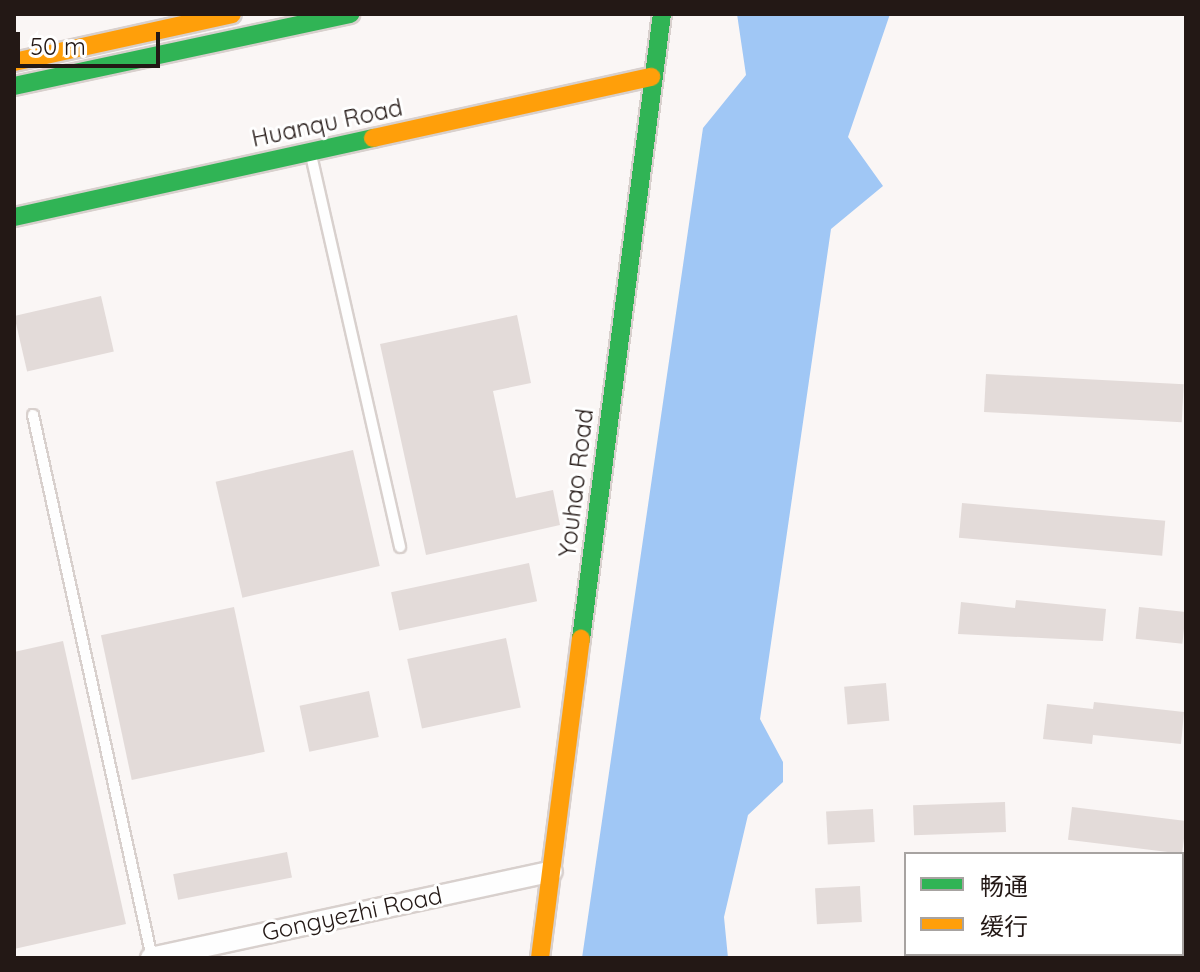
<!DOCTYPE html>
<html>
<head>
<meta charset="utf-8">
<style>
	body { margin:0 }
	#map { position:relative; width:1200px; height:972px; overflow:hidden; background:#faf6f5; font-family:Quicksand,"Noto Sans SC",sans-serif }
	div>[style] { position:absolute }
	.water>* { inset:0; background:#a0c7f5 }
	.building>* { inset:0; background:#e3dbd9; transform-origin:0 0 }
	.roads { filter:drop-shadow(2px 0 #d8d0cd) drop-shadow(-2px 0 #d8d0cd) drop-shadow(0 2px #d8d0cd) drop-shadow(0 -2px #d8d0cd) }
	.lane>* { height:10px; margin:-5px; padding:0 5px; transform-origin:5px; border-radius:5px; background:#fefefe }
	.street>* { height:20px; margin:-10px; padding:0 10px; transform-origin:10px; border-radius:10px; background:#fefefe }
	.fast>* { height:18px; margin:-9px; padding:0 9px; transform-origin:9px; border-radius:9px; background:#30b455 }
	.slow>* { height:18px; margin:-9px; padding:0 9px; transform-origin:9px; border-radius:9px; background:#ff9f0a }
	span { translate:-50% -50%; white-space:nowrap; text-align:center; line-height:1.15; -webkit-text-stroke:6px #fff; paint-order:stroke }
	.street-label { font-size:24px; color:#231815 }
	.frame { position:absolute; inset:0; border:16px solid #231815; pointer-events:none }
	.legend { position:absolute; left:904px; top:852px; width:280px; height:104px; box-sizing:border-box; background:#fff; border:2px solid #a7a3a1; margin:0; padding:10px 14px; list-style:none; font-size:24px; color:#231815 }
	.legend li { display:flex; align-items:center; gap:16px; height:40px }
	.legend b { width:40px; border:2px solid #a7a3a1 }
	.scale { position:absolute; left:16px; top:32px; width:144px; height:36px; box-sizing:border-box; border:4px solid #231815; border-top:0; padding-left:10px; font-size:24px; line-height:28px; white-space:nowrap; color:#231815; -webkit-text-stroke:6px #fff; paint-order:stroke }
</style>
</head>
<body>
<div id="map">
	<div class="water">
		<i style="clip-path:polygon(737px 14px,890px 14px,848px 137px,883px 186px,831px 229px,760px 719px,783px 762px,783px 782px,748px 815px,724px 917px,728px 958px,582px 958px,703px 128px,746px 75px)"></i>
	</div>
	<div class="building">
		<i style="left:101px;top:296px;width:57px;height:89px;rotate:77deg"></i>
		<i style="clip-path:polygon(517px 315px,531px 383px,493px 391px,516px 498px,553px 490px,560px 525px,426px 555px,380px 344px)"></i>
		<i style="left:986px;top:374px;width:198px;height:38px;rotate:3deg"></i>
		<i style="left:353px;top:450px;width:119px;height:141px;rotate:77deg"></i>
		<i style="left:962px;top:503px;width:204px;height:35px;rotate:5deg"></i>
		<i style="left:529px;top:563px;width:39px;height:141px;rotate:78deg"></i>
		<i style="clip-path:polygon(1016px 600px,1106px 609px,1103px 641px,958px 634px,961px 602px,1015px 608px)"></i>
		<i style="left:234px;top:607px;width:148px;height:136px;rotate:78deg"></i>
		<i style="left:1139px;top:607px;width:47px;height:32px;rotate:6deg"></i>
		<i style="left:506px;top:638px;width:71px;height:101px;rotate:78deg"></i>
		<i style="clip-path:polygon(63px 641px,126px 924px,14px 949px,14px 652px)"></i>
		<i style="left:886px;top:683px;width:38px;height:42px;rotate:85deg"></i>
		<i style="left:369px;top:691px;width:47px;height:71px;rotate:78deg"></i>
		<i style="clip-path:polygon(1094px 702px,1184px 712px,1181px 744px,1093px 735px,1092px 744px,1043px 739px,1047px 704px,1093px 709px)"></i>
		<i style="left:1005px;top:802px;width:30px;height:92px;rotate:88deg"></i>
		<i style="left:1072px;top:807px;width:115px;height:33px;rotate:7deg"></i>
		<i style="left:873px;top:809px;width:33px;height:47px;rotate:87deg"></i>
		<i style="left:287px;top:852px;width:26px;height:116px;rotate:79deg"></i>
		<i style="left:860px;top:886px;width:36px;height:45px;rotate:87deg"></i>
	</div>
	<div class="roads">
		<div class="lane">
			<i style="left:311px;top:155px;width:402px;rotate:77.2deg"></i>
			<i style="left:33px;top:415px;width:556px;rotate:77.64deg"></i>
		</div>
		<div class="street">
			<i style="left:151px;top:958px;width:410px;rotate:-12.2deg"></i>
		</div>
		<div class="fast">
			<i style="left:14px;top:86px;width:344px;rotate:-12.1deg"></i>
			<i style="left:14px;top:217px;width:368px;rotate:-12.4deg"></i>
			<i style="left:581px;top:639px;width:630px;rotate:-82.62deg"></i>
		</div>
		<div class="slow">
			<i style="left:14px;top:62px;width:223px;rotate:-12.4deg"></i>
			<i style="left:373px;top:138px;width:285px;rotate:-12.4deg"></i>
			<i style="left:540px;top:958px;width:322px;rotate:-82.7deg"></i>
		</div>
	</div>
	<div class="street-label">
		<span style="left:327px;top:123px;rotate:-12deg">Huanqu Road</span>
		<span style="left:576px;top:483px;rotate:-83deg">Youhao Road</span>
		<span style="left:352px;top:914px;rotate:-12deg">Gongyezhi Road</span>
	</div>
	<div class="frame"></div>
	<ul class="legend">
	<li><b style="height:10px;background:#30b455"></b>畅通</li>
	<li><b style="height:10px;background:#ff9f0a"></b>缓行</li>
	</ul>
	<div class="scale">50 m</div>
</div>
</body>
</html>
